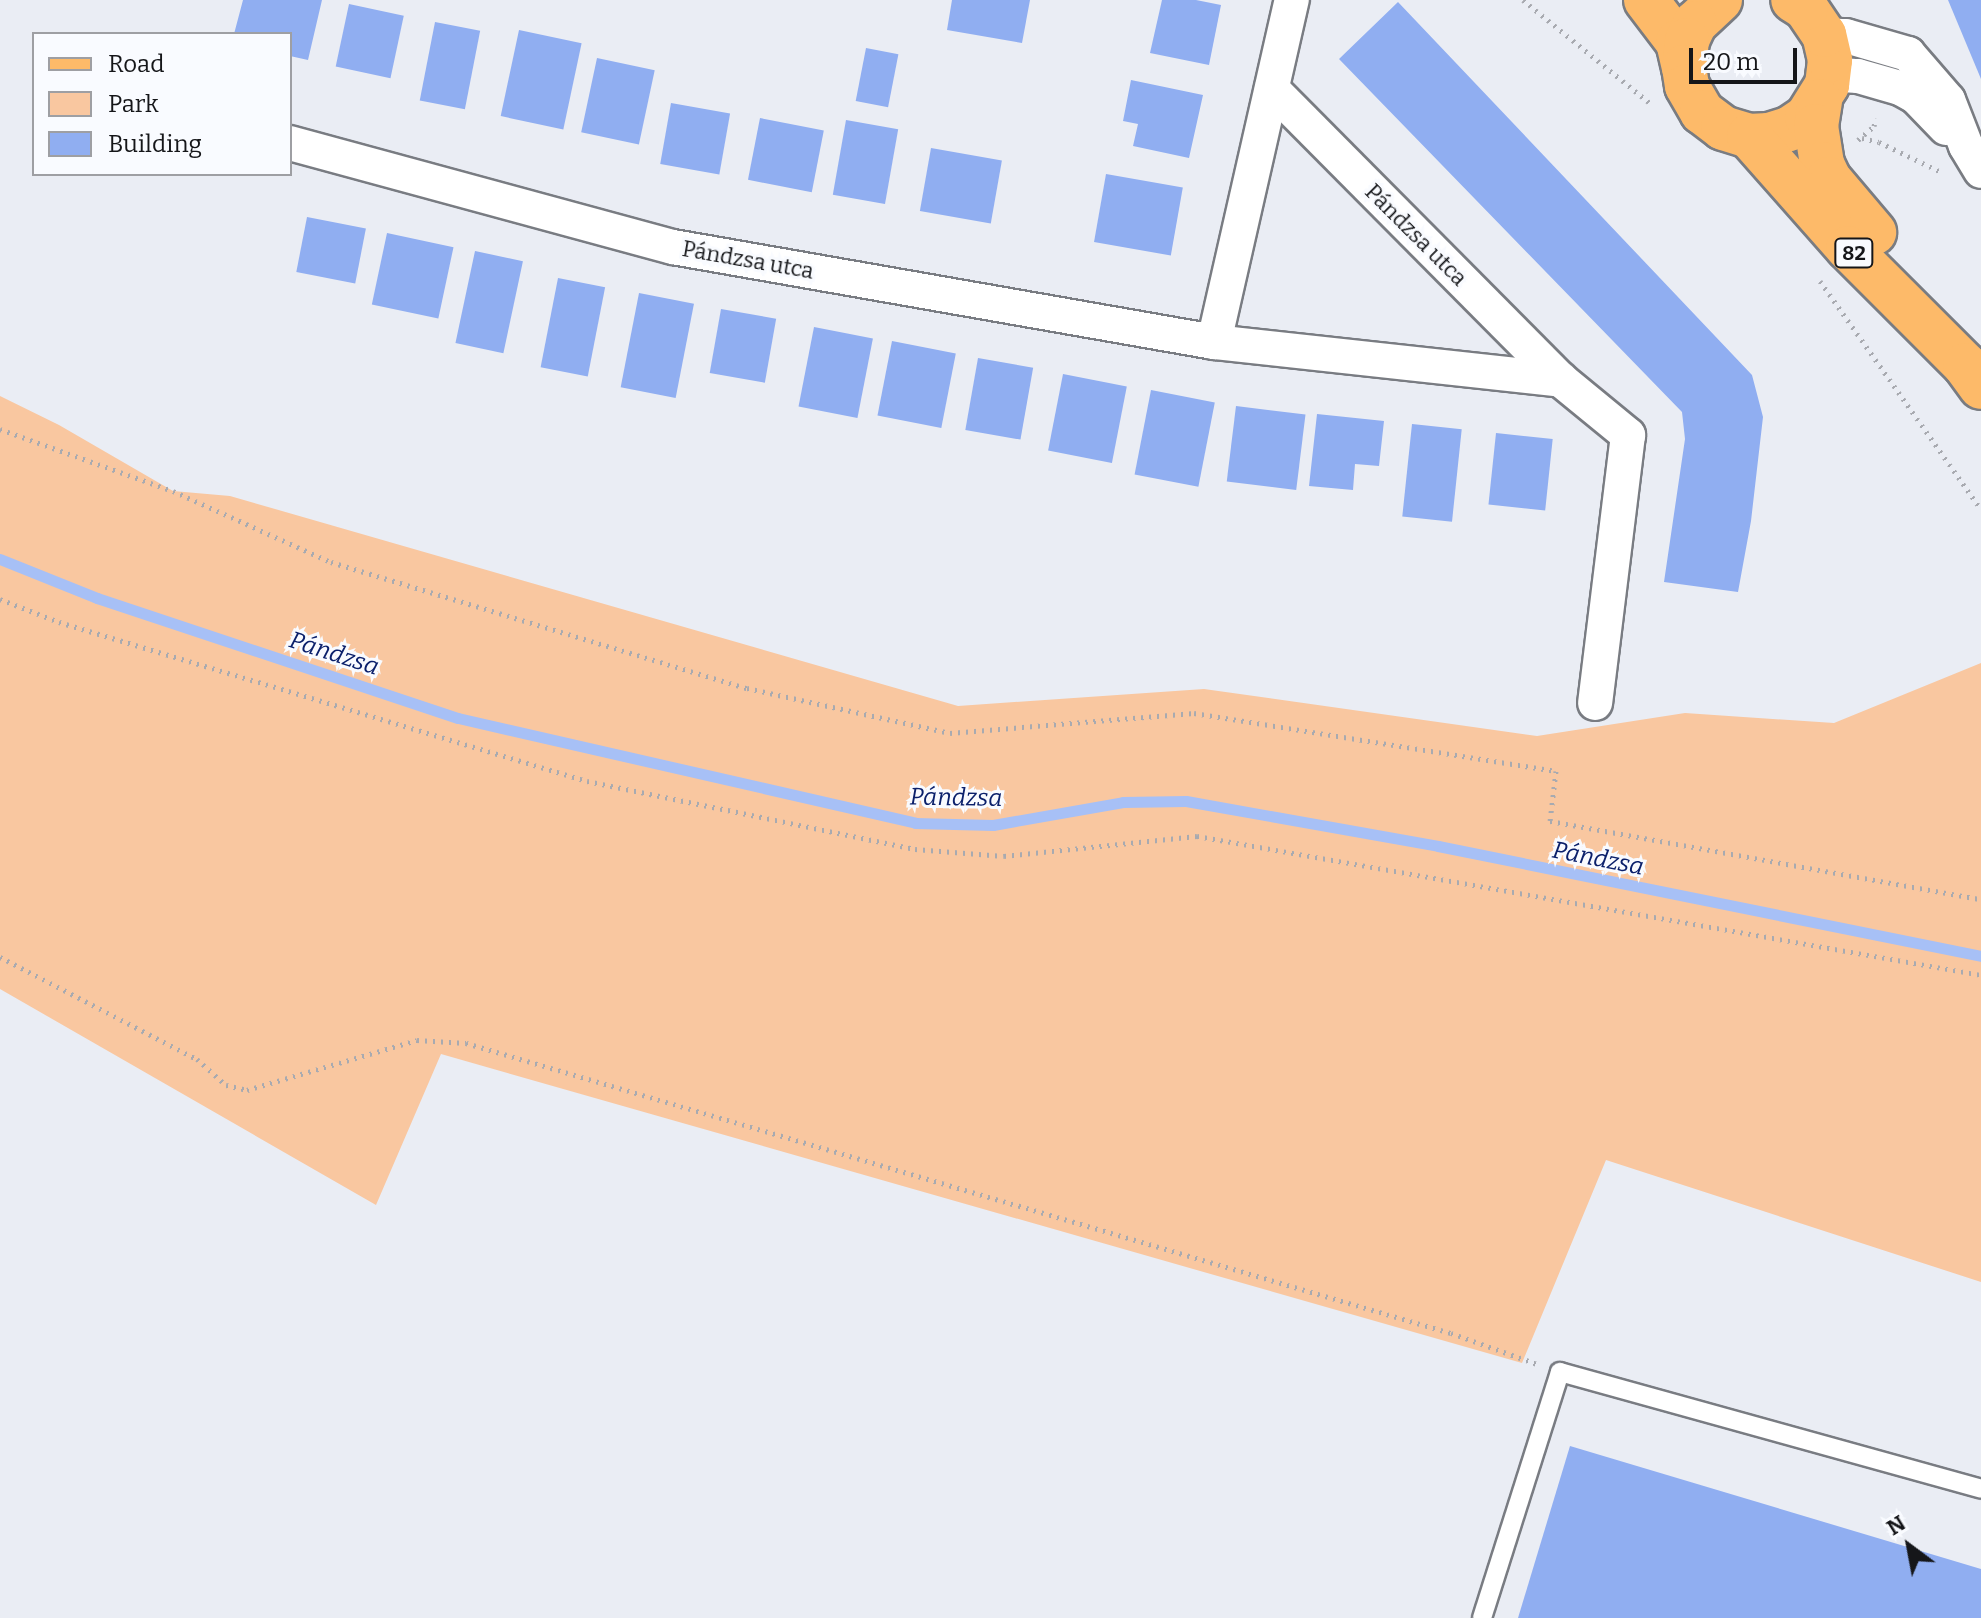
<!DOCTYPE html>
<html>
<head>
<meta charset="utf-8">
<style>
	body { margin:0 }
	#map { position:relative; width:1981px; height:1618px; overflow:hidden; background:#eaedf4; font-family:Bitter,serif }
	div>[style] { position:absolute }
	.green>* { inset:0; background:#f9c7a0 }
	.stream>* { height:11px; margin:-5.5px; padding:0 5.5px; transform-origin:5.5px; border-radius:5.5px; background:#a7c0f6 }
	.building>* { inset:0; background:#90aef1; transform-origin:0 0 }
	.path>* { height:5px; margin-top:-2.5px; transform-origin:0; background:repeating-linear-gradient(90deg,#a8aab0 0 2px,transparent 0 8px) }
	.roads { filter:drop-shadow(2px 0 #797c82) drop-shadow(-2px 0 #797c82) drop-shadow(0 2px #797c82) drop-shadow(0 -2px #797c82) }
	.lane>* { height:18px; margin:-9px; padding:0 9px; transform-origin:9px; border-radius:9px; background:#fff }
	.street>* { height:34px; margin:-17px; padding:0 17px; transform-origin:17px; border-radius:17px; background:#fff }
	.primary>* { height:44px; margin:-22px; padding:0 22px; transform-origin:22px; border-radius:22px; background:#fdba69 }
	span { translate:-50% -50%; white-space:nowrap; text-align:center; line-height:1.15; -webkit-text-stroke:6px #f9fbff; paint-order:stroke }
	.shield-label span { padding:2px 6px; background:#f9fbff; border:2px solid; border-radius:6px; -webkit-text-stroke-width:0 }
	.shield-label { font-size:20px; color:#151619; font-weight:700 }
	.street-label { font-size:22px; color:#151619 }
	.water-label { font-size:24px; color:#0b206b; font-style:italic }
	.legend { position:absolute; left:32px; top:32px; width:260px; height:144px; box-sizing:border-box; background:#f9fbff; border:2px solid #9e9fa3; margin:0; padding:10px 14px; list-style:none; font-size:24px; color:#151619 }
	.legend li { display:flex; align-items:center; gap:16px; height:40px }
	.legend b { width:40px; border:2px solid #9e9fa3 }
	.north { position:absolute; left:1869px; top:1506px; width:80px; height:80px; -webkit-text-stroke:6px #f9fbff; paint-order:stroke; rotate:328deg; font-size:22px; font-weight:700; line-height:32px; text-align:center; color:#151619 }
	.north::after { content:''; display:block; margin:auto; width:28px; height:36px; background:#151619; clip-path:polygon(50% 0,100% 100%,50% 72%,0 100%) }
	.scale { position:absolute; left:1689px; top:48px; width:108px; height:36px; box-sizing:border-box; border:4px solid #151619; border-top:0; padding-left:10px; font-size:24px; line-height:28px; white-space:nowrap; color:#151619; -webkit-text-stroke:6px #f9fbff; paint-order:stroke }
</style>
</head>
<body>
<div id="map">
	<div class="green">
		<i style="clip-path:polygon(0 396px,59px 425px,173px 491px,230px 496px,958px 706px,1204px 689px,1537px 736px,1685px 713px,1834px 723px,1981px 663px,1981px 1282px,1606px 1160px,1522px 1363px,441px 1054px,376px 1205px,0 989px)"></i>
	</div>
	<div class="stream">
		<i style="left:0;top:559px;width:105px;rotate:21.9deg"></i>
		<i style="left:97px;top:598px;width:380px;rotate:18.4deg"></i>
		<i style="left:458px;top:718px;width:469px;rotate:12.9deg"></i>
		<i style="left:915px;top:823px;width:78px;rotate:1.5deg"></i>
		<i style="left:993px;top:825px;width:132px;rotate:-10deg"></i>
		<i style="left:1123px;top:802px;width:63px;rotate:-0.9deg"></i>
		<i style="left:1186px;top:801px;width:256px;rotate:10.1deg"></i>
		<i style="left:1438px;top:846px;width:554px;rotate:11.45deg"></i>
	</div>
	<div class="building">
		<i style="clip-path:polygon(243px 0,322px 0,308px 60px,290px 56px,290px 34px,234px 34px)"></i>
		<i style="clip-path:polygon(952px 0,1030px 0,1022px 43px,947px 30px)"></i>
		<i style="clip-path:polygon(1162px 0,1196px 0,1221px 5px,1209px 65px,1150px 53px)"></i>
		<i style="clip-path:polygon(1948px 0,1981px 0,1981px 79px)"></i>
		<i style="clip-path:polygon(1398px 2px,1752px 375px,1763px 417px,1751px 521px,1738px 592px,1664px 582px,1685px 439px,1682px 412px,1339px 59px)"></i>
		<i style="left:349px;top:4px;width:56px;height:64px;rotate:12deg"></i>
		<i style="left:435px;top:22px;width:46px;height:80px;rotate:11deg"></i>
		<i style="left:519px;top:30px;width:64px;height:88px;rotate:12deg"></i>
		<i style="left:866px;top:48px;width:33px;height:54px;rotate:11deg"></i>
		<i style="left:597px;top:58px;width:59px;height:76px;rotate:12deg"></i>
		<i style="clip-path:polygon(1131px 80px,1203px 95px,1189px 158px,1133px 146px,1138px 124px,1123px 121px)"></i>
		<i style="left:671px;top:103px;width:60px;height:62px;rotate:10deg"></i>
		<i style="left:760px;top:118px;width:65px;height:63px;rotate:11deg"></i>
		<i style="left:846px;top:120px;width:53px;height:76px;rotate:10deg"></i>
		<i style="left:931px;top:148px;width:72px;height:64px;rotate:10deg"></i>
		<i style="left:1106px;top:174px;width:78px;height:69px;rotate:10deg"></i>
		<i style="left:307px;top:217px;width:60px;height:56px;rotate:11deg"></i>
		<i style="left:387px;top:233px;width:68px;height:73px;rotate:12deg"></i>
		<i style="left:475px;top:251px;width:49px;height:94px;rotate:12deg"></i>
		<i style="left:558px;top:278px;width:48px;height:91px;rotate:11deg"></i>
		<i style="left:639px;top:293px;width:56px;height:96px;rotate:11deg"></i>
		<i style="left:721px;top:309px;width:56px;height:65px;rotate:10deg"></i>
		<i style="left:814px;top:327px;width:60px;height:81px;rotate:11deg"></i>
		<i style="left:892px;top:341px;width:65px;height:76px;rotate:11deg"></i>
		<i style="left:978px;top:358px;width:56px;height:73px;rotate:10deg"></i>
		<i style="left:1063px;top:374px;width:65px;height:78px;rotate:11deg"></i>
		<i style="left:1151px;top:390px;width:65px;height:86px;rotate:11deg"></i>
		<i style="left:1236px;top:406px;width:70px;height:76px;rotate:7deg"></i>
		<i style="clip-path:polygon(1317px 414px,1384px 421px,1379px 466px,1355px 464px,1353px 490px,1309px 486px)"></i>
		<i style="left:1412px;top:424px;width:50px;height:93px;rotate:6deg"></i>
		<i style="left:1496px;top:433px;width:57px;height:72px;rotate:6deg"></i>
		<i style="clip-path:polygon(1570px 1446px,1981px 1569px,1981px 1618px,1518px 1618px)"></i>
	</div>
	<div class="path">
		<i style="left:1523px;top:0;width:165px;rotate:39.1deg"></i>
		<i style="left:1862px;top:138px;width:17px;rotate:13deg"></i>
		<i style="left:1879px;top:142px;width:69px;rotate:25.8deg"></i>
		<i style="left:1858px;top:140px;width:21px;rotate:-41deg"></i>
		<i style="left:1874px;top:126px;width:8px;rotate:-76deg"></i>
		<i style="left:1820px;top:281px;width:279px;rotate:54.8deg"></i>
		<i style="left:0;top:429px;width:184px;rotate:19.7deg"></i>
		<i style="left:173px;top:491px;width:173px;rotate:24.2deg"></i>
		<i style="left:331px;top:562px;width:435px;rotate:16.9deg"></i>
		<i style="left:747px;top:688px;width:208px;rotate:12.5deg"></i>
		<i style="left:950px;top:733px;width:245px;rotate:-4.7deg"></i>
		<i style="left:1194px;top:713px;width:367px;rotate:9.1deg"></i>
		<i style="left:1556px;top:771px;width:50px;rotate:96.8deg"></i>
		<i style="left:1550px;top:821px;width:438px;rotate:10.3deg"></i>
		<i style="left:0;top:599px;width:63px;rotate:21.3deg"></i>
		<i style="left:59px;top:622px;width:551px;rotate:16.76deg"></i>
		<i style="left:587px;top:781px;width:335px;rotate:11.7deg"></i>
		<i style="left:915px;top:849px;width:89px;rotate:4.5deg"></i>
		<i style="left:1004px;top:856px;width:194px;rotate:-5.9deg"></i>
		<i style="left:1197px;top:836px;width:796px;rotate:10.05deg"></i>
		<i style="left:0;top:957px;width:222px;rotate:27.4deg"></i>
		<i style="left:197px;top:1059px;width:39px;rotate:42deg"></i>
		<i style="left:226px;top:1085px;width:22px;rotate:13deg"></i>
		<i style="left:247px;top:1090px;width:177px;rotate:-16.4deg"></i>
		<i style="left:417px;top:1040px;width:49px;rotate:3.5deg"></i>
		<i style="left:466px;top:1043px;width:1027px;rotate:16.41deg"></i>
		<i style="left:1451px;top:1333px;width:91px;rotate:19.8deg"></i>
	</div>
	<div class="roads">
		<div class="lane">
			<i style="left:1482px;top:1618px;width:258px;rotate:-72.4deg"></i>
			<i style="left:1560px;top:1372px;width:437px;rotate:15.5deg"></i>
		</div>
		<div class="street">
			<i style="left:1824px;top:35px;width:22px;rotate:3deg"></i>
			<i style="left:1846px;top:36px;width:65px;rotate:16.2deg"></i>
			<i style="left:1908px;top:54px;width:61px;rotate:49deg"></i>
			<i style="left:1948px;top:100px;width:49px;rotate:68.6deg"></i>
			<i style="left:1966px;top:146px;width:29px;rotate:59deg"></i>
			<i style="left:1827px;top:85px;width:18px;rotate:-34deg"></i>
			<i style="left:1842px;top:75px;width:16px;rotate:4deg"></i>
			<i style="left:1858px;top:76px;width:44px;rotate:15.9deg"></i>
			<i style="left:1900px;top:88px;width:18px;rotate:29deg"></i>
			<i style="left:1916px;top:97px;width:43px;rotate:45.9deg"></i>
			<i style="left:1272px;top:89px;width:410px;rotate:45.2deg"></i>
			<i style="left:1561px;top:380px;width:87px;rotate:39.4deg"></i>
			<i style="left:1628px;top:435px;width:270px;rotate:97deg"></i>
			<i style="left:290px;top:143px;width:397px;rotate:15.2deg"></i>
			<i style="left:673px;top:247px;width:549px;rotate:9.96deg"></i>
			<i style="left:1214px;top:342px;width:349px;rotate:6.2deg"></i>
			<i style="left:1214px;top:342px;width:351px;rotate:-77.2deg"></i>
		</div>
		<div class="primary">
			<i style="left:1646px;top:0;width:53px;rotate:52.7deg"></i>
			<i style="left:1678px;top:42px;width:26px;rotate:77deg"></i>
			<i style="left:1720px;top:0;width:34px;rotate:137deg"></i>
			<i style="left:1695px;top:23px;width:19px;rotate:115deg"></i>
			<i style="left:1687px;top:40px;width:27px;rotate:96deg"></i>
			<i style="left:1684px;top:67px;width:19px;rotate:81deg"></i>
			<i style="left:1687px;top:86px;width:30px;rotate:60deg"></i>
			<i style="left:1702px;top:112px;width:26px;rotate:37deg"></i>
			<i style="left:1723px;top:128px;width:27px;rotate:17deg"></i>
			<i style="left:1749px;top:136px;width:20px;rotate:-3deg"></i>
			<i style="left:1769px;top:135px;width:21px;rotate:-17deg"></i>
			<i style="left:1789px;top:129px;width:22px;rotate:-34deg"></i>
			<i style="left:1807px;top:117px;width:38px;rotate:-58deg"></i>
			<i style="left:1827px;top:85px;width:25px;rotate:-83deg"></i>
			<i style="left:1830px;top:60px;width:26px;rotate:-103deg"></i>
			<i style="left:1824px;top:35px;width:32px;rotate:-124deg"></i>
			<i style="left:1806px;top:8px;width:15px;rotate:-148deg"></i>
			<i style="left:1820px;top:101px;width:25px;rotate:99deg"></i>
			<i style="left:1816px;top:126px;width:38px;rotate:81deg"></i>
			<i style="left:1822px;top:164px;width:17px;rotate:65deg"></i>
			<i style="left:1829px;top:179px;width:70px;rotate:49.7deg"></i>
			<i style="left:1749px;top:136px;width:149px;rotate:48.5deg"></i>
			<i style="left:1848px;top:248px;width:165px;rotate:45deg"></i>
			<i style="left:1965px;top:365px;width:27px;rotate:54deg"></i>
		</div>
	</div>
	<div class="shield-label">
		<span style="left:1854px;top:253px">82</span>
	</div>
	<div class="street-label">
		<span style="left:1416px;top:235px;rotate:45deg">Pándzsa utca</span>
		<span style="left:748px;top:260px;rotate:10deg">Pándzsa utca</span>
	</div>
	<div class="water-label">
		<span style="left:334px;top:654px;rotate:18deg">Pándzsa</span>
		<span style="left:956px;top:798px;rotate:1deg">Pándzsa</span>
		<span style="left:1598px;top:859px;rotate:11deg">Pándzsa</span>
	</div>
	<ul class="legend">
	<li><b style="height:10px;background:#fdba69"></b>Road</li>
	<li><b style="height:22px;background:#f9c7a0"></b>Park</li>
	<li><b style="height:22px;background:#90aef1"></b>Building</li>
	</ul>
	<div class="north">N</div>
	<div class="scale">20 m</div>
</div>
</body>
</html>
